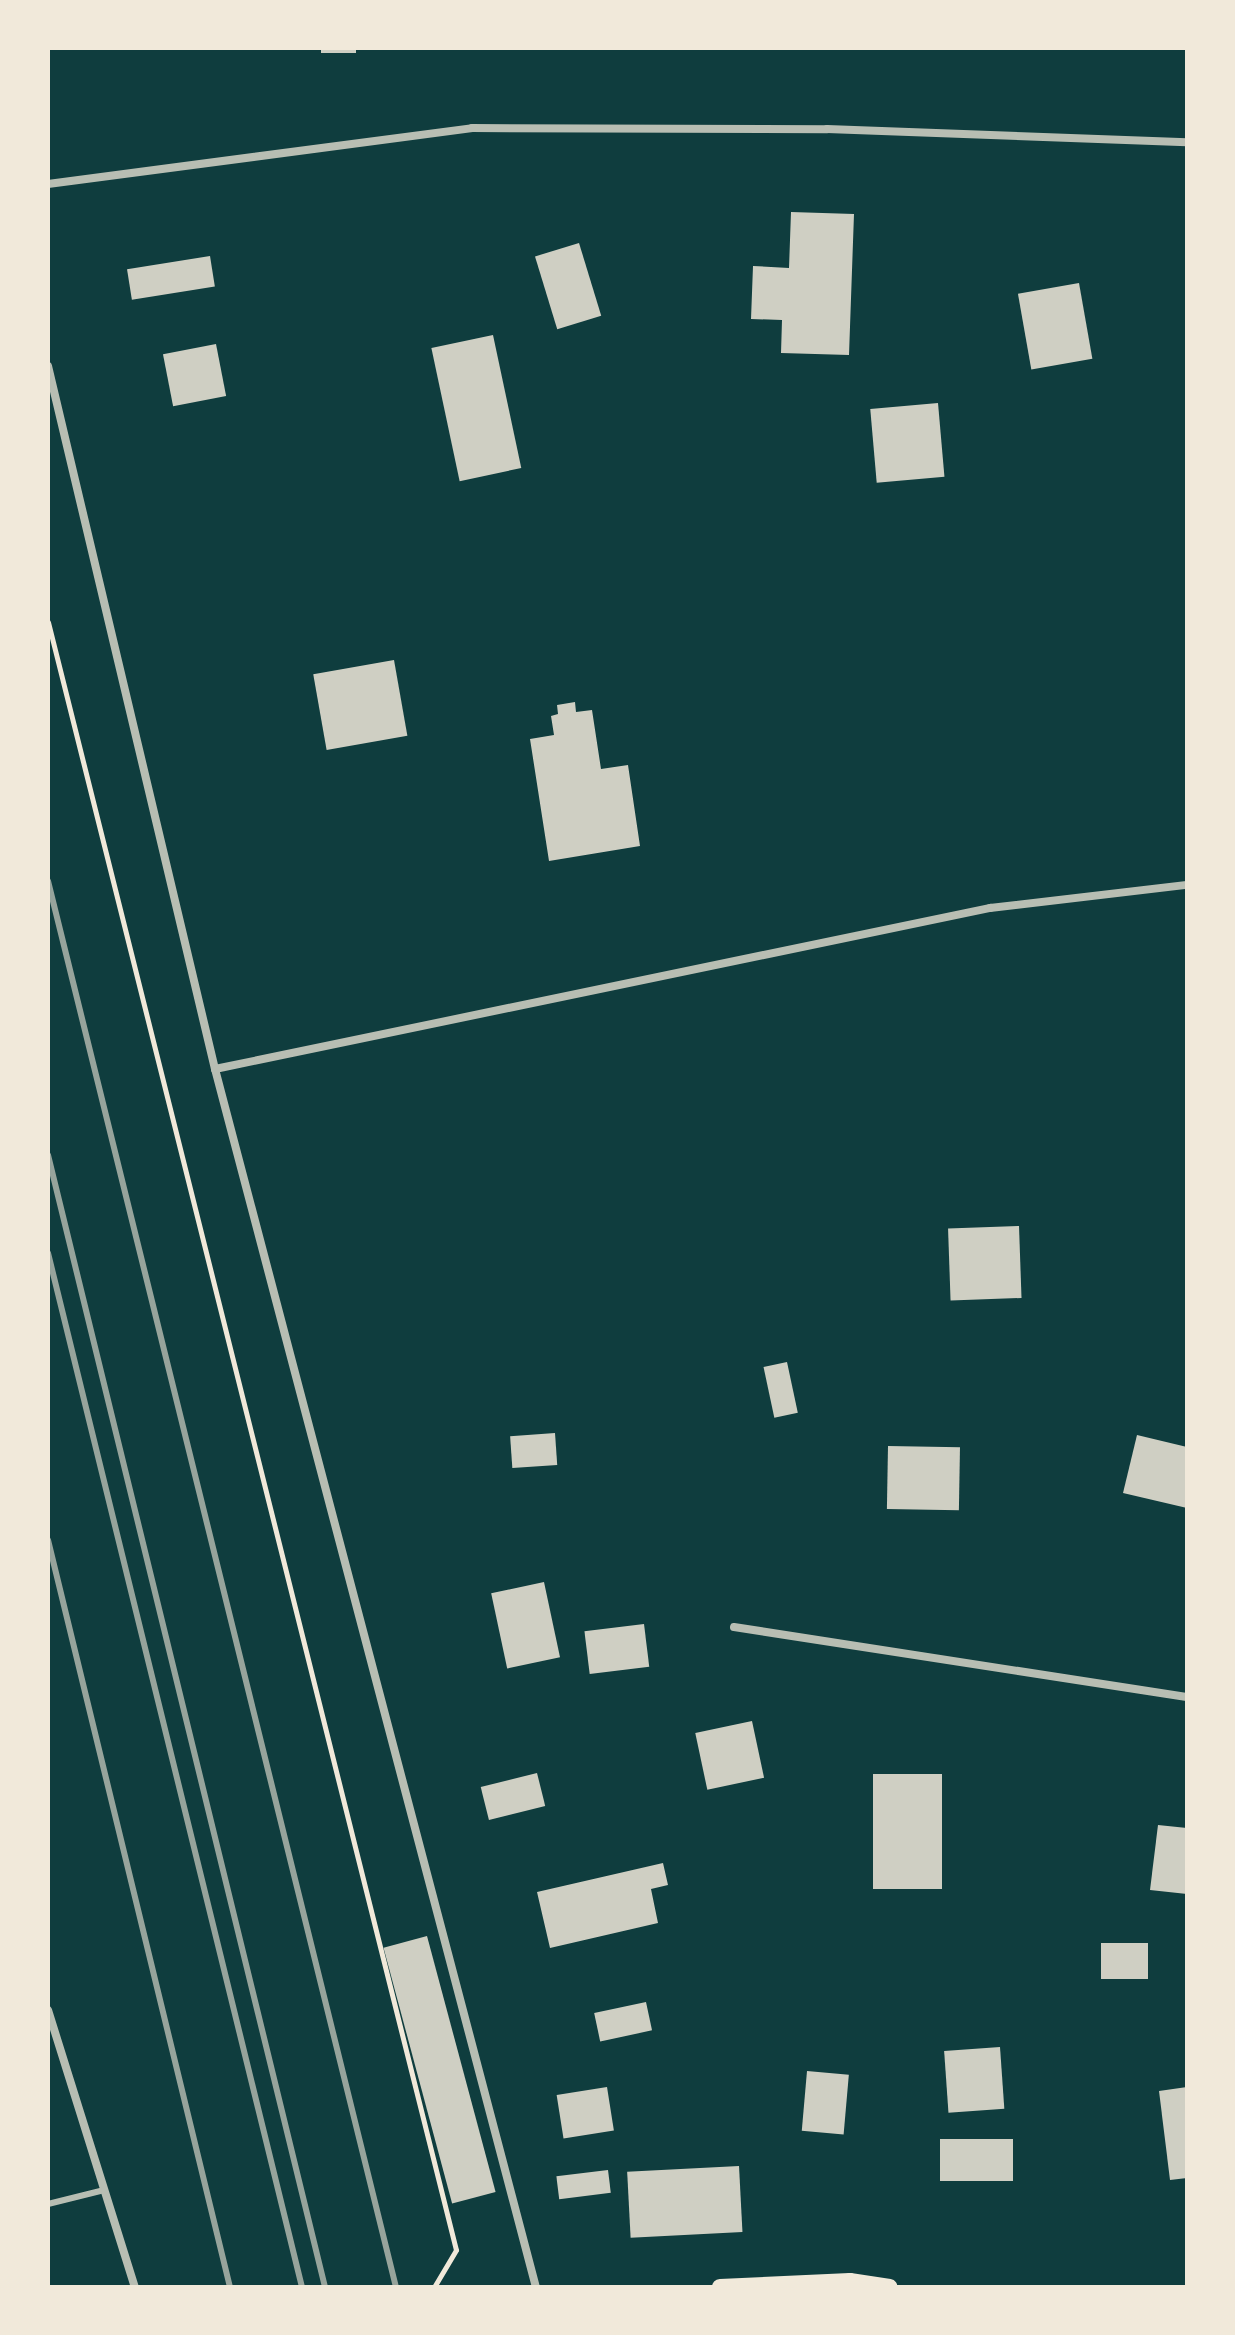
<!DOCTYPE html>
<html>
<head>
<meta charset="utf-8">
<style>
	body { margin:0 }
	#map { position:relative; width:1235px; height:2335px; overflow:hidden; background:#0f3d3e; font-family:"Golos Text",sans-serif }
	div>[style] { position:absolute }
	.building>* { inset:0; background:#cfcfc3; transform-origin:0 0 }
	.path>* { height:5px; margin:-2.5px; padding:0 2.5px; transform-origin:2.5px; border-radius:2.5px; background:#f1e9da }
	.service>* { height:6px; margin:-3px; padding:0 3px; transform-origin:3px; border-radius:3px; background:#b8beb3 }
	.minor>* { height:8px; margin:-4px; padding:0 4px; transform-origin:4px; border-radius:4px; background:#b8beb3 }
	.secondary>* { height:16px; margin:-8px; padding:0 8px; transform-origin:8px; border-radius:8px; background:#f1e9da }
	.rail>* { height:6px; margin:-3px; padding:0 3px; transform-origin:3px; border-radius:3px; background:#97a49c }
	span { translate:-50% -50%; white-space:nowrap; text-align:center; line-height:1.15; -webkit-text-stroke:8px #f1e9da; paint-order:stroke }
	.frame { position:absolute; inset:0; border:50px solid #f1e9da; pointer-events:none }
</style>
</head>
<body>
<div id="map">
	<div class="building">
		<i style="left:321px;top:48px;width:35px;height:5px"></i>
		<i style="clip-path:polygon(791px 212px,854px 214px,849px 355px,781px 353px,782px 320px,751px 319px,753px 266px,789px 268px)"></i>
		<i style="left:579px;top:243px;width:76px;height:46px;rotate:73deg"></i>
		<i style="left:210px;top:256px;width:31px;height:84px;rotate:81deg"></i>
		<i style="left:1079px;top:283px;width:77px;height:62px;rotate:80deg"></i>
		<i style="left:493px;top:335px;width:136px;height:63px;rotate:78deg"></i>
		<i style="left:216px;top:344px;width:53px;height:54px;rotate:79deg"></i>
		<i style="left:938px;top:403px;width:74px;height:68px;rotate:85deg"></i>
		<i style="left:394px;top:660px;width:77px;height:82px;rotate:80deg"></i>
		<i style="clip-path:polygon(575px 702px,576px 712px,592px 710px,601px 769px,628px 765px,640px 846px,549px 861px,530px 739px,554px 735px,551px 716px,558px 714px,557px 705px)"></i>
		<i style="left:1019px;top:1226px;width:72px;height:71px;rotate:88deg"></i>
		<i style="left:787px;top:1362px;width:52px;height:24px;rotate:78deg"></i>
		<i style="left:555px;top:1433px;width:32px;height:45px;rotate:86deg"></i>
		<i style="clip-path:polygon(1137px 1435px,1187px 1447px,1187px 1508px,1123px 1493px)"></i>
		<i style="left:888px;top:1446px;width:72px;height:63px;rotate:1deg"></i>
		<i style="left:544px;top:1582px;width:77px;height:54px;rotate:78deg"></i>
		<i style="left:644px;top:1624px;width:43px;height:60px;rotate:83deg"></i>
		<i style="left:752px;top:1721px;width:58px;height:58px;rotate:78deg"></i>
		<i style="left:537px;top:1773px;width:34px;height:58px;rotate:76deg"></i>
		<i style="left:942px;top:1774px;width:115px;height:69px;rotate:90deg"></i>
		<i style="clip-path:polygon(1158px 1825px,1187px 1828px,1187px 1894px,1150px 1890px)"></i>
		<i style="clip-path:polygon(663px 1863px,668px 1885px,651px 1889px,658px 1923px,550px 1948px,537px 1892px)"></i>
		<i style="left:427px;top:1936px;width:265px;height:45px;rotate:75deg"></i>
		<i style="left:1101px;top:1943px;width:47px;height:36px"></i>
		<i style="left:646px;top:2002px;width:29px;height:53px;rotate:78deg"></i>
		<i style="left:1000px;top:2047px;width:62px;height:56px;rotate:86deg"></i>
		<i style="left:807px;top:2071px;width:42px;height:60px;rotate:5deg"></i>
		<i style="left:607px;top:2087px;width:44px;height:51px;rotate:81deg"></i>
		<i style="clip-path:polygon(1187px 2087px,1187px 2178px,1170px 2180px,1159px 2091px)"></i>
		<i style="left:1013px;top:2139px;width:42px;height:73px;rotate:90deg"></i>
		<i style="left:739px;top:2166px;width:66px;height:112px;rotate:87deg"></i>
		<i style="left:608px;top:2170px;width:23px;height:52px;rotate:83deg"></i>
	</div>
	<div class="path">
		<i style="left:48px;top:622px;width:1678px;rotate:75.93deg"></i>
		<i style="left:456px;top:2250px;width:43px;rotate:120.7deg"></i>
	</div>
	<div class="service">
		<i style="left:48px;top:2204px;width:58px;rotate:-14deg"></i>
	</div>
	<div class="minor">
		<i style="left:48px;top:184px;width:428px;rotate:-7.5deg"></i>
		<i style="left:472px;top:128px;width:355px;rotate:0.2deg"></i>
		<i style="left:827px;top:129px;width:360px;rotate:2.1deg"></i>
		<i style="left:48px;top:366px;width:723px;rotate:76.64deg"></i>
		<i style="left:215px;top:1069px;width:1260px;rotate:75.24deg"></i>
		<i style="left:215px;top:1069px;width:792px;rotate:-11.74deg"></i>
		<i style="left:990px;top:908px;width:198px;rotate:-6.7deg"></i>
		<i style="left:734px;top:1627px;width:458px;rotate:8.8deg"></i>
		<i style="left:48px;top:2010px;width:290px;rotate:72.6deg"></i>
	</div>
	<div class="secondary">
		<i style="left:720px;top:2287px;width:130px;rotate:-2.6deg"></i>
		<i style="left:850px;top:2281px;width:40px;rotate:8.5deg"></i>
	</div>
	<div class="rail">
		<i style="left:48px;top:881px;width:1448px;rotate:76.1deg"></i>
		<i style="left:48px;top:1155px;width:1165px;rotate:76.25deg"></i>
		<i style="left:48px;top:1253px;width:1065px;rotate:76.2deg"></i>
		<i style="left:48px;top:1540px;width:769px;rotate:76.31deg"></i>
	</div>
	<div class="frame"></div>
</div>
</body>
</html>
